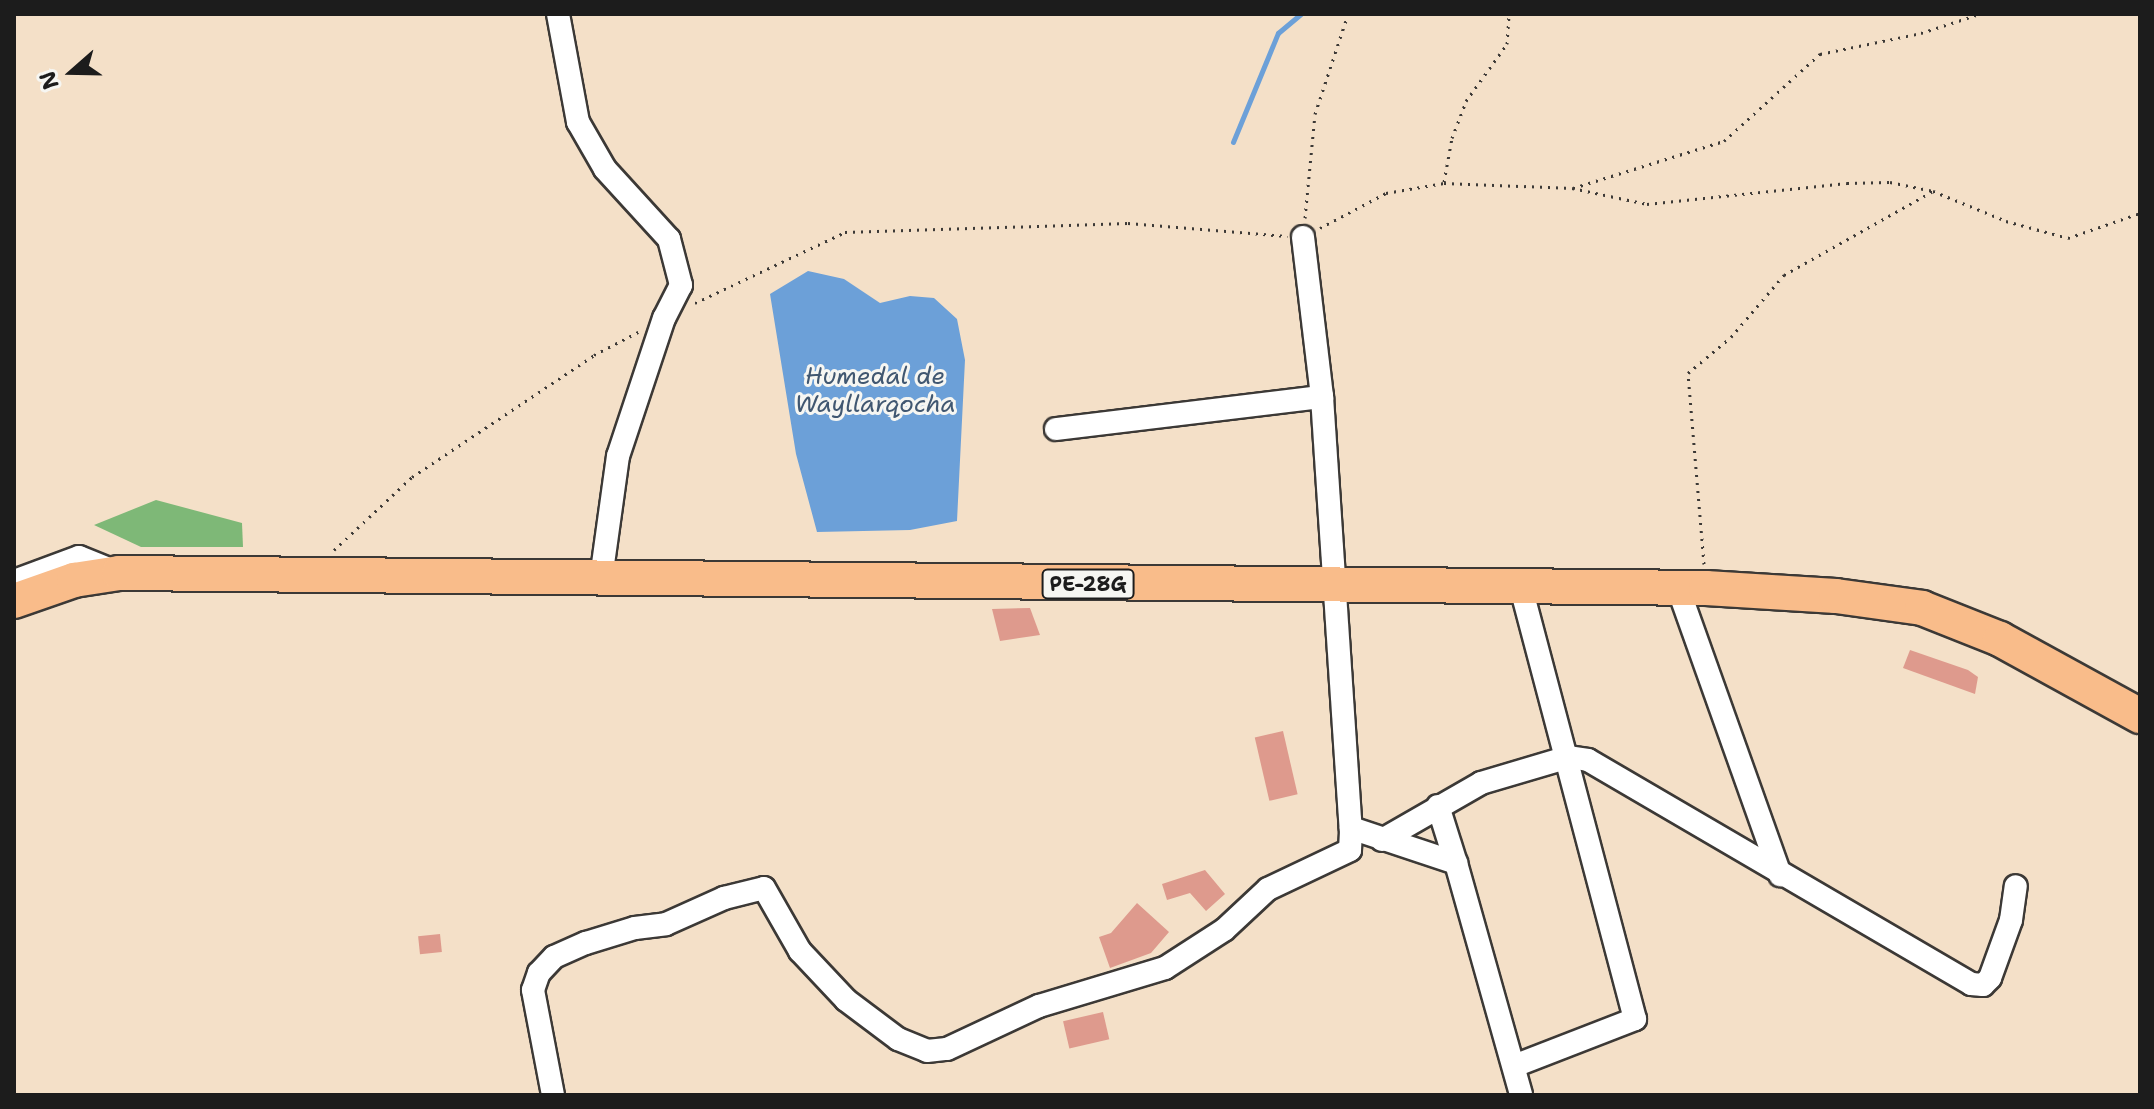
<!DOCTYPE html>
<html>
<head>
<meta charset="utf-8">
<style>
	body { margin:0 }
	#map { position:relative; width:2154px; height:1109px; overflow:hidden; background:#f4e0c8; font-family:"Shantell Sans",sans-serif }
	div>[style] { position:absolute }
	.forest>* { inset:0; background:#7eb877 }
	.water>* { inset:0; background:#6ca0d8 }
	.stream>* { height:5px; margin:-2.5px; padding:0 2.5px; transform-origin:2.5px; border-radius:2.5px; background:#6ca0d8 }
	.building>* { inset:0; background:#de9a8d; transform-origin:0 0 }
	.path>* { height:3px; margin-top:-1.5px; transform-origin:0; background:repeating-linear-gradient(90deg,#3c3936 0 2px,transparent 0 8px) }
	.roads { filter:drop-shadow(2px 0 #3c3936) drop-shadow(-2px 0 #3c3936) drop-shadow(0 2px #3c3936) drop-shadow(0 -2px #3c3936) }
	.minor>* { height:22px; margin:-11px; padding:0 11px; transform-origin:11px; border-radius:11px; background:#fff }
	.highway>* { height:34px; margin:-17px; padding:0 17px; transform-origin:17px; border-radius:17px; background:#f9bc8a }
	span { translate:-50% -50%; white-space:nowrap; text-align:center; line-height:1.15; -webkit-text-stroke:6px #f6f6f2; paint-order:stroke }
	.shield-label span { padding:2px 6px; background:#f6f6f2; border:2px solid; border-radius:6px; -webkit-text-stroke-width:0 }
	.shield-label { font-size:20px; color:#1c1c1c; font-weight:700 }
	.water-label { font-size:24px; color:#405771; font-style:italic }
	.frame { position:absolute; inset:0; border:16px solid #1c1c1c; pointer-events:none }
	.north { position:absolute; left:32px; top:32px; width:80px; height:80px; -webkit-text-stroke:6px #f6f6f2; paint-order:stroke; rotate:250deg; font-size:22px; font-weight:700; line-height:32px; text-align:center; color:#1c1c1c }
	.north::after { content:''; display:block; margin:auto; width:28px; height:36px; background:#1c1c1c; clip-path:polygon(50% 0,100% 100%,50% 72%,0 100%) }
</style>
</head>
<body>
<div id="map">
	<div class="forest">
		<i style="clip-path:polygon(156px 500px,242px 523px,243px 547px,141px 547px,94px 525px)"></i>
	</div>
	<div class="water">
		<i style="clip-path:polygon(808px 271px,844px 279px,880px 303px,910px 296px,934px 298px,957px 319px,965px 360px,957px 521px,910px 530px,817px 532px,796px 454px,770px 294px)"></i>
	</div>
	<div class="stream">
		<i style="left:1233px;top:142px;width:118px;rotate:-67.6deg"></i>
		<i style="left:1278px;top:33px;width:30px;rotate:-40deg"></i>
	</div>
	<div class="building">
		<i style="clip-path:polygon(1030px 608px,1040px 635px,1000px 641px,992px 609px)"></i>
		<i style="clip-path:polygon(1910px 650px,1968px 670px,1978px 677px,1975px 694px,1903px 668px)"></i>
		<i style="left:1283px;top:731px;width:65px;height:29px;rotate:77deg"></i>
		<i style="clip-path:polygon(1205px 870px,1225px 894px,1206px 911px,1190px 893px,1167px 900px,1162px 884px)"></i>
		<i style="clip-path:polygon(1137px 903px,1169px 932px,1151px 953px,1110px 968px,1099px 937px,1111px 933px)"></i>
		<i style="left:440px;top:934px;width:18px;height:22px;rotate:84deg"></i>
		<i style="left:1103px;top:1012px;width:28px;height:41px;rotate:77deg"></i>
	</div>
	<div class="path">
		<i style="left:1444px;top:182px;width:45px;rotate:-79.7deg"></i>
		<i style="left:1452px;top:138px;width:40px;rotate:-69deg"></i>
		<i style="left:1466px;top:101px;width:70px;rotate:-54.3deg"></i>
		<i style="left:1507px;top:44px;width:30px;rotate:-86deg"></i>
		<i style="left:1573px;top:188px;width:158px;rotate:-17.3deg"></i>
		<i style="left:1724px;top:141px;width:130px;rotate:-42.2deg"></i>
		<i style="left:1820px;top:54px;width:103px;rotate:-11.7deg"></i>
		<i style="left:1921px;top:33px;width:62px;rotate:-17.9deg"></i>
		<i style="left:1305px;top:218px;width:104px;rotate:-84.5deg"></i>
		<i style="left:1315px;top:114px;width:105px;rotate:-71.7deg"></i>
		<i style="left:1320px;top:228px;width:75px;rotate:-27.9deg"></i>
		<i style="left:1386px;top:193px;width:59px;rotate:-9.8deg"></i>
		<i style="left:1444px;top:183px;width:128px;rotate:2.2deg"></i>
		<i style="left:1572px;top:188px;width:77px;rotate:12deg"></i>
		<i style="left:1647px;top:204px;width:201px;rotate:-6deg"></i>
		<i style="left:1847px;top:183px;width:43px;rotate:-1.3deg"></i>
		<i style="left:1890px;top:182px;width:44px;rotate:11.8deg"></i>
		<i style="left:695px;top:303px;width:166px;rotate:-25.3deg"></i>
		<i style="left:845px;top:232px;width:283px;rotate:-1.8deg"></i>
		<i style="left:1128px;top:223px;width:160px;rotate:4.7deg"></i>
		<i style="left:334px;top:550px;width:107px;rotate:-43.1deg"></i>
		<i style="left:412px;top:477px;width:219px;rotate:-33.8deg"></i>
		<i style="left:594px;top:355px;width:50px;rotate:-27.6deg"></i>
		<i style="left:1704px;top:564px;width:192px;rotate:-94.8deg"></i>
		<i style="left:1688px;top:373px;width:56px;rotate:-39.9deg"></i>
		<i style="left:1731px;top:337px;width:82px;rotate:-49.5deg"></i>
		<i style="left:1784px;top:275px;width:171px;rotate:-29.4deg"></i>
		<i style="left:1933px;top:191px;width:79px;rotate:22.3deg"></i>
		<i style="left:2006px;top:221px;width:64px;rotate:15.3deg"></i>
		<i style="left:2068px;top:238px;width:76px;rotate:-19.1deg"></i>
	</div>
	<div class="roads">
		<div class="minor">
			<i style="left:558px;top:14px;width:110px;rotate:79.5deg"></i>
			<i style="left:578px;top:122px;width:54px;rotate:60.1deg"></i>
			<i style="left:605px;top:169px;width:95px;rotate:47.6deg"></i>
			<i style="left:669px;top:239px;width:48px;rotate:75.4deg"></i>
			<i style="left:681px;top:285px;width:37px;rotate:117deg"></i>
			<i style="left:664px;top:318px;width:145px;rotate:108.4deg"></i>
			<i style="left:618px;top:456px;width:123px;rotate:97.9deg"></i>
			<i style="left:1303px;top:237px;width:161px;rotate:83.2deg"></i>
			<i style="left:1322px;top:397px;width:432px;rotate:86.2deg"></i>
			<i style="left:1351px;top:828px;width:111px;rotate:18.4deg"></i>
			<i style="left:1456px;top:863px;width:241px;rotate:74.3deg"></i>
			<i style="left:1056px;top:429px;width:268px;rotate:-6.9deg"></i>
			<i style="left:14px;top:581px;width:69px;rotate:-20.3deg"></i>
			<i style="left:79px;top:557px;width:38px;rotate:22deg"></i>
			<i style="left:1678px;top:588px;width:305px;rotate:70.4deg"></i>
			<i style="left:1438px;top:806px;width:60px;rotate:72.5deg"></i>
			<i style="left:1382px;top:840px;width:114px;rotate:-29.9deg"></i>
			<i style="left:1481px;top:783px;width:92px;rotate:-16.5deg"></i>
			<i style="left:1569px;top:757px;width:19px;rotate:9deg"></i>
			<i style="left:1588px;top:760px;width:444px;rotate:30.3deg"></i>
			<i style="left:1971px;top:984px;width:12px;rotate:5deg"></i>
			<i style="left:1983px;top:985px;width:10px;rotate:-45deg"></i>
			<i style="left:1990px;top:978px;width:62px;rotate:-70.1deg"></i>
			<i style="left:2011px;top:920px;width:34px;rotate:-82deg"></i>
			<i style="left:1514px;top:1066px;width:130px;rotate:-21.2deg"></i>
			<i style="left:1635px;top:1019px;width:447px;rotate:-104.8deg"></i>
			<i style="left:553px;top:1095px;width:107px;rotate:-100.8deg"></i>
			<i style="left:533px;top:990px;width:18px;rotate:-71deg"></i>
			<i style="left:539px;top:973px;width:22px;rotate:-47deg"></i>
			<i style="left:554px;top:957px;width:35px;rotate:-24deg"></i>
			<i style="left:586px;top:943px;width:51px;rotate:-17deg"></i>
			<i style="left:635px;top:928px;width:31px;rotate:-7deg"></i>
			<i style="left:666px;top:924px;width:64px;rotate:-24.1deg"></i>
			<i style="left:724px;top:898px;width:41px;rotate:-14deg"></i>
			<i style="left:764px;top:888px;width:73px;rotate:60.3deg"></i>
			<i style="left:800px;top:951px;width:67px;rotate:46.8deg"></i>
			<i style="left:846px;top:1000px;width:65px;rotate:36.9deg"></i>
			<i style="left:898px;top:1039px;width:31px;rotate:22deg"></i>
			<i style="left:927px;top:1051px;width:20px;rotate:-6deg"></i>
			<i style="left:947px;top:1049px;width:102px;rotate:-25.1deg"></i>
			<i style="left:1039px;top:1006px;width:132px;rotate:-16.8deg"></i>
			<i style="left:1165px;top:968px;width:70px;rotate:-32.8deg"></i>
			<i style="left:1224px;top:930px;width:60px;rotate:-43deg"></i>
			<i style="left:1268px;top:889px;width:91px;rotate:-25.4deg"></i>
			<i style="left:1350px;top:850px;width:22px;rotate:-87deg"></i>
		</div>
		<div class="highway">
			<i style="left:14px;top:601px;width:64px;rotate:-19.3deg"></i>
			<i style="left:74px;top:580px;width:46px;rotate:-8.8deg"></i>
			<i style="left:119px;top:573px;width:1587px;rotate:0.54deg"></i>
			<i style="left:1706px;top:588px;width:130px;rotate:3.5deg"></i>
			<i style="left:1836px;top:596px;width:87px;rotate:7.9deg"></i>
			<i style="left:1922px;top:608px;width:84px;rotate:21.7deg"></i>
			<i style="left:2000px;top:639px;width:160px;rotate:28.8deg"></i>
		</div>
	</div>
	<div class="shield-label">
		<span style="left:1088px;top:584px">PE-28G</span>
	</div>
	<div class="water-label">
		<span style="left:875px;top:391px">Humedal de<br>Wayllarqocha</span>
	</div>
	<div class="frame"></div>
	<div class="north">N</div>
</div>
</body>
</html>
